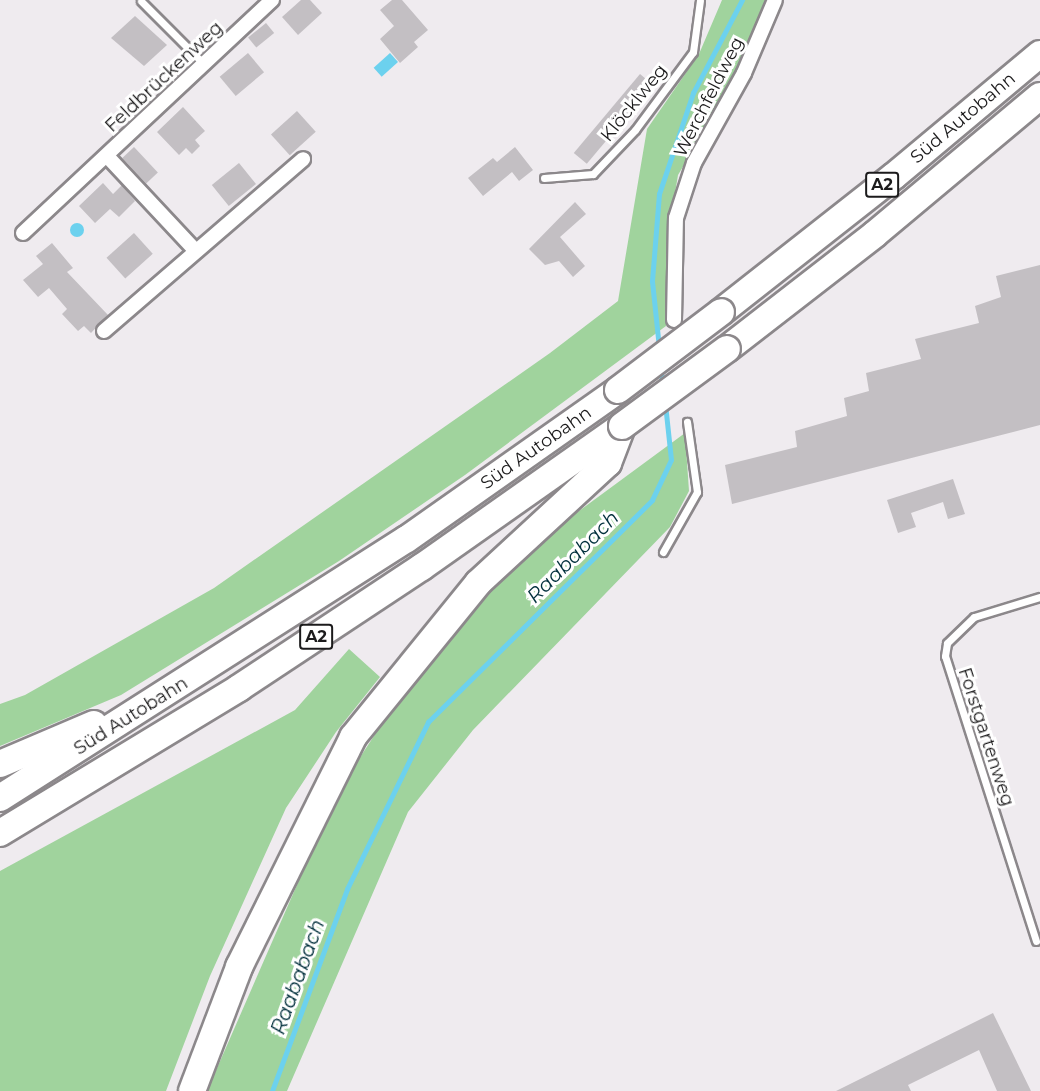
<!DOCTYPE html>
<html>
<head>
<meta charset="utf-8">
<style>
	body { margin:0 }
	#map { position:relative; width:1040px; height:1091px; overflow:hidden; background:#efebef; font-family:Montserrat,sans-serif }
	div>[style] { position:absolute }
	.green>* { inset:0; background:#a0d39d }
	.water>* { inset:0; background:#6cd1ee; transform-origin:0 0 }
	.round { border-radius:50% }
	.stream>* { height:4.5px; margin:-2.25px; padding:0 2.25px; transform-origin:2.25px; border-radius:2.25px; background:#6cd1ee }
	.building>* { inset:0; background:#c3bfc3; transform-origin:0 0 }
	.roads { filter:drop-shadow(2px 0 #8c888b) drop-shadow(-2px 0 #8c888b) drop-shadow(0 2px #8c888b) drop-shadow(0 -2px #8c888b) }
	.lane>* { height:7px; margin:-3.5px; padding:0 3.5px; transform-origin:3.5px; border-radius:3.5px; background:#fff }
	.street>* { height:14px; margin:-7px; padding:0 7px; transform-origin:7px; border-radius:7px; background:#fff }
	.highway>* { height:26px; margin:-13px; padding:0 13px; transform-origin:13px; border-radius:13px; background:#fff }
	.bridges { filter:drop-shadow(2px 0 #8c888b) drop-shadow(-2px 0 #8c888b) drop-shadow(0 2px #8c888b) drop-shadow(0 -2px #8c888b) }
	.highway-bridge>* { height:26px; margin:-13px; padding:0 13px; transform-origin:13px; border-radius:13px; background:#fff }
	span { translate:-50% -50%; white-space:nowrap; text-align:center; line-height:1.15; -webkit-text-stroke:6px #fff; paint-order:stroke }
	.shield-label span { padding:2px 4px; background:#fff; border:2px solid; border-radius:4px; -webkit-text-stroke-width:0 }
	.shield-label { font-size:16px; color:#1c1b1c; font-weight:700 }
	.street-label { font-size:18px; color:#1c1b1c }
	.water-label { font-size:20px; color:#002f3b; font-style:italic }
</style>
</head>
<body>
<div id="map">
	<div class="green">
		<i style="clip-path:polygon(722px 0,768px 0,736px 78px,678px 175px,667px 241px,666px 326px,465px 475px,339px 561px,121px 695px,0 746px,0 704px,25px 695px,214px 588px,550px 353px,618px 301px,647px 129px,699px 54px)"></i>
		<i style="clip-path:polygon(685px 433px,689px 491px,670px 527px,473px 730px,408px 812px,287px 1091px,207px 1091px,338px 791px,387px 716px,507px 569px,560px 525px)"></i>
		<i style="clip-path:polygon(349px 649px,380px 677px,336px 732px,286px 808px,210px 976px,166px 1091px,0 1091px,0 871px,295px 710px)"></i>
	</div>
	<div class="water">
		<i style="left:390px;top:53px;width:12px;height:22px;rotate:48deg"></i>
		<i class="round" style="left:70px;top:223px;width:14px;height:14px"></i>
	</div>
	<div class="stream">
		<i style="left:659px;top:348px;width:67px;rotate:-96deg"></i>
		<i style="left:652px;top:281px;width:87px;rotate:-85.4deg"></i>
		<i style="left:659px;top:194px;width:107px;rotate:-71.4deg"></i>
		<i style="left:693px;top:93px;width:105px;rotate:-62.2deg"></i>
		<i style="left:661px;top:368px;width:19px;rotate:84deg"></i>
		<i style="left:272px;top:1091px;width:215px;rotate:-69.6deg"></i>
		<i style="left:347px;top:889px;width:186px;rotate:-64.1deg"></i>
		<i style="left:428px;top:722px;width:315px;rotate:-44.7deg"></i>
		<i style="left:652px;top:500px;width:44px;rotate:-64.6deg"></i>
		<i style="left:671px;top:460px;width:56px;rotate:-96.1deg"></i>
	</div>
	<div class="building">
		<i style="clip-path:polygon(301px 0,310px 0,322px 13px,298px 35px,282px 17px)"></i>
		<i style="clip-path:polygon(392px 0,402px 0,428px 30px,414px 42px,418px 47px,400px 63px,380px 39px,394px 26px,380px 10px)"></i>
		<i style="clip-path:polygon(135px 16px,167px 45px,144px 66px,111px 38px)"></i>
		<i style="left:266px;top:23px;width:13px;height:23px;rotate:51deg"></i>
		<i style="left:248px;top:53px;width:25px;height:37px;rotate:50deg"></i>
		<i style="left:640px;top:74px;width:17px;height:103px;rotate:40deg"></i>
		<i style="clip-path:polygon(183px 107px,205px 131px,195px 140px,200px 146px,192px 154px,186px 148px,179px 155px,157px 132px)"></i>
		<i style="left:297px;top:111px;width:28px;height:35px;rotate:48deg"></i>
		<i style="left:134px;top:147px;width:35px;height:16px;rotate:47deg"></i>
		<i style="clip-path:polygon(515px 147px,533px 170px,519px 181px,512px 172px,483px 196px,468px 178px,493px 158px,497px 162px)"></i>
		<i style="left:239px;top:163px;width:27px;height:35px;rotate:51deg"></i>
		<i style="clip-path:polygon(103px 183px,113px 194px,122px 185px,135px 201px,119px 217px,110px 209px,95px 223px,79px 206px)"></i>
		<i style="clip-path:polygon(575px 202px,586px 214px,560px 237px,585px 266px,573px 277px,559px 261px,545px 265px,529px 249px)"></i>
		<i style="left:134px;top:233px;width:28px;height:37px;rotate:48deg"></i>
		<i style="clip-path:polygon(52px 243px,73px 268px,67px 272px,108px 315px,91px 333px,84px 326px,78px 331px,62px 314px,67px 309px,49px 288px,38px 297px,23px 280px,43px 264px,36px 256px)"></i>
		<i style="clip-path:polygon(1040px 265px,1040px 425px,732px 504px,725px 465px,797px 447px,795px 431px,847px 416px,844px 398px,869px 391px,866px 373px,921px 359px,915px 339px,979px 323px,975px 306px,1001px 297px,996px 276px)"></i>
		<i style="clip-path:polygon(953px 479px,965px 514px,948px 519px,943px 502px,911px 513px,916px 527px,898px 533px,887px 500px)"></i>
		<i style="clip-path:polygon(993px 1013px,1031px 1091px,997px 1091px,979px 1050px,908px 1085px,911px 1091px,836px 1091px)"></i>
	</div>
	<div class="roads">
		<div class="lane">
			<i style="left:141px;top:1px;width:89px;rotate:45deg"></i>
			<i style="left:544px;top:178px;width:49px;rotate:-4.7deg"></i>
			<i style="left:593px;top:174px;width:61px;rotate:-46.3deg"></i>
			<i style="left:635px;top:130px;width:97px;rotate:-53.4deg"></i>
			<i style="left:693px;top:52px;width:52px;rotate:-82.3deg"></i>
			<i style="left:663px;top:552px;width:69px;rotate:-60.5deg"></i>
			<i style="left:697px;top:492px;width:71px;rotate:-98.1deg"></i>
			<i style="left:1036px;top:941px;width:299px;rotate:-107.7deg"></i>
			<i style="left:945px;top:656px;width:13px;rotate:-81deg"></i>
			<i style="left:947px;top:643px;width:37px;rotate:-44deg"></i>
			<i style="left:974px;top:617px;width:69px;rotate:-16.9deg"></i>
		</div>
		<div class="street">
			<i style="left:107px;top:156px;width:130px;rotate:46.9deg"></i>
			<i style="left:23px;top:233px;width:341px;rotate:-43.1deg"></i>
			<i style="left:674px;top:320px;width:102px;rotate:-88.9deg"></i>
			<i style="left:676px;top:218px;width:58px;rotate:-71.9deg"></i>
			<i style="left:694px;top:163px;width:103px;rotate:-60.9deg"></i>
			<i style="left:744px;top:73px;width:79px;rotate:-67deg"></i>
			<i style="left:104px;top:331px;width:263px;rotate:-40.8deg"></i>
		</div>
		<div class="highway">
			<i style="left:721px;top:312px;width:220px;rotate:-38.2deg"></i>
			<i style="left:894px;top:176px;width:190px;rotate:-39.9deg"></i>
			<i style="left:727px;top:349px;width:187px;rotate:-37.8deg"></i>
			<i style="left:875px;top:234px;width:215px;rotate:-39.9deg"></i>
			<i style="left:0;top:764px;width:102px;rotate:-23.1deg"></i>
			<i style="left:0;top:798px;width:482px;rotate:-32.5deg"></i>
			<i style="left:407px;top:539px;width:258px;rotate:-35.2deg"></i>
			<i style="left:0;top:833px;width:280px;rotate:-31.2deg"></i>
			<i style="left:239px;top:688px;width:219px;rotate:-33.5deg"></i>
			<i style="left:422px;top:567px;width:245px;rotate:-35.2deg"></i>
			<i style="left:192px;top:1091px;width:133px;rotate:-69.2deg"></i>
			<i style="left:239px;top:967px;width:257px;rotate:-63.6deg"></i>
			<i style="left:353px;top:737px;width:198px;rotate:-50.9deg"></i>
			<i style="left:478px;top:583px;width:177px;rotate:-42.7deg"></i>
			<i style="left:608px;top:463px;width:40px;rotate:-69deg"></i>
		</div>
	</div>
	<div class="bridges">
		<div class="highway-bridge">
			<i style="left:618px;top:390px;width:129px;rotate:-37.1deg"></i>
			<i style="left:622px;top:426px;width:130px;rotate:-36.3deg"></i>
		</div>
	</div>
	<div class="shield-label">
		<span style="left:882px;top:185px">A2</span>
		<span style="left:316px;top:637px">A2</span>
	</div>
	<div class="street-label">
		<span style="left:164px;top:77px;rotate:-43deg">Feldbrückenweg</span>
		<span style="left:709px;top:97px;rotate:-63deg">Werchfeldweg</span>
		<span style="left:634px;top:103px;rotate:-51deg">Klöcklweg</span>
		<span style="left:963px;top:118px;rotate:-40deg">Süd Autobahn</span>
		<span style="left:536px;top:448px;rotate:-35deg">Süd Autobahn</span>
		<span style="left:131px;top:716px;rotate:-32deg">Süd Autobahn</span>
		<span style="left:986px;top:737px;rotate:72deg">Forstgartenweg</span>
	</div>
	<div class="water-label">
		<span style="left:573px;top:557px;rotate:-45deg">Raababach</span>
		<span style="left:298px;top:977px;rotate:-70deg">Raababach</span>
	</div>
</div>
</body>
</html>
